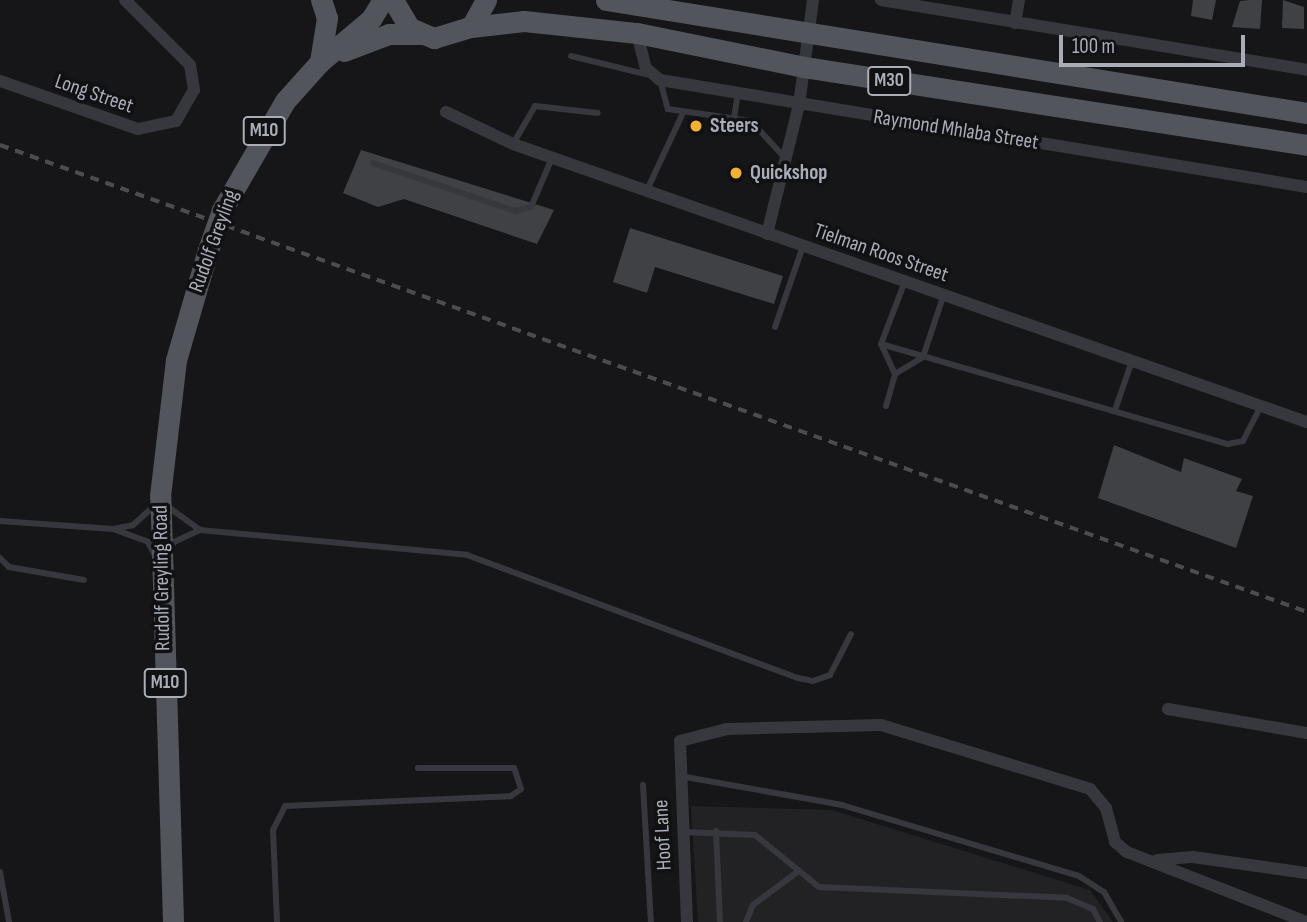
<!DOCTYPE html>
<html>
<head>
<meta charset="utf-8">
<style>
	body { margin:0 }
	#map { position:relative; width:1307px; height:922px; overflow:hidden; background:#161618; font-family:"Sofia Sans Condensed",sans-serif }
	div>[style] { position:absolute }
	.built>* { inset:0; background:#222225 }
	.building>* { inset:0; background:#404145 }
	.service>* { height:6px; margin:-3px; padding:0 3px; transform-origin:3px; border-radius:3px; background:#37383d }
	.minor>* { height:12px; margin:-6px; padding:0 6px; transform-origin:6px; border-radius:6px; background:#37383d }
	.primary>* { height:21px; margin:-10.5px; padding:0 10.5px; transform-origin:10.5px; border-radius:10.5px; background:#53555c }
	.rail>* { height:3.5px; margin-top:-1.75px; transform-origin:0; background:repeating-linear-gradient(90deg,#4a4c52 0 9px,transparent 0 16px) }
	.primary-bridge>* { height:21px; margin:-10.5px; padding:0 10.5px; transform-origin:10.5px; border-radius:10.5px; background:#53555c }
	.dots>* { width:19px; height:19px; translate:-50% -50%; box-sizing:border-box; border:4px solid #111113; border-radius:50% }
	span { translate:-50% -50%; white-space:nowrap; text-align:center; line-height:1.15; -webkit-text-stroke:7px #111113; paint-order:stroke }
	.shield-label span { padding:2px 5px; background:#111113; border:2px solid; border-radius:5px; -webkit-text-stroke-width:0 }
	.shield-label { font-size:19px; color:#a8adb8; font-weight:700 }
	.street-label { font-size:21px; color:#a8adb8 }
	.poi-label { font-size:21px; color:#a8adb8; font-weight:700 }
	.left { translate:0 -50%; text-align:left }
	.scale { position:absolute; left:1059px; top:35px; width:186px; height:32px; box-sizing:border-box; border:4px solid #a8adb8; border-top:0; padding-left:9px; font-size:21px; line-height:24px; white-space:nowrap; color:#a8adb8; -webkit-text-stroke:5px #111113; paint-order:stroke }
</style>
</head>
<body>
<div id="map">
	<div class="built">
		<i style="clip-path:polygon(691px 806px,832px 810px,1090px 890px,1113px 922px,698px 922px)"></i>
	</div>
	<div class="building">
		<i style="clip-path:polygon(1193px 0,1216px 0,1212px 20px,1191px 16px)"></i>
		<i style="clip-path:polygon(1249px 0,1262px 0,1260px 29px,1232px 27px,1240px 1px)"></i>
		<i style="clip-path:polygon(1283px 0,1304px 7px,1304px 29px,1282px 28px)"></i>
		<i style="clip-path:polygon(361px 150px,554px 210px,537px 244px,404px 199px,378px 207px,343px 193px)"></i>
		<i style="clip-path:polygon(630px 228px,783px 276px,774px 304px,655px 267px,647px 293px,613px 282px)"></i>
		<i style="clip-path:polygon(1114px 445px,1181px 472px,1184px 458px,1242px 479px,1236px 491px,1253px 496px,1236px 548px,1098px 498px)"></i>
	</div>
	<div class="service">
		<i style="left:571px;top:56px;width:80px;rotate:13.7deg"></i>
		<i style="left:660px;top:80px;width:30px;rotate:75deg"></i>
		<i style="left:668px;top:109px;width:84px;rotate:8.2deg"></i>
		<i style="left:751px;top:121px;width:52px;rotate:47.4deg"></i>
		<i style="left:734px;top:118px;width:24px;rotate:-81deg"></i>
		<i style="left:513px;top:144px;width:44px;rotate:-59.9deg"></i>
		<i style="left:535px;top:106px;width:63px;rotate:6.3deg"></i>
		<i style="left:373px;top:163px;width:150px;rotate:18.7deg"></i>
		<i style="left:515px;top:211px;width:16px;rotate:-14deg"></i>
		<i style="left:531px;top:207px;width:53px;rotate:-66.8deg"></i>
		<i style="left:647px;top:190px;width:83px;rotate:-65deg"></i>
		<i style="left:775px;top:327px;width:86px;rotate:-70.9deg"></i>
		<i style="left:881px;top:344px;width:361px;rotate:16.1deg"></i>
		<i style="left:1228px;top:444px;width:15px;rotate:-11deg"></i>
		<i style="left:1243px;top:441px;width:39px;rotate:-63deg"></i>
		<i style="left:895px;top:374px;width:33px;rotate:-31deg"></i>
		<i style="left:923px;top:357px;width:66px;rotate:-71.6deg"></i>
		<i style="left:886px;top:406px;width:33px;rotate:-74deg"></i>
		<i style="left:895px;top:374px;width:33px;rotate:-115deg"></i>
		<i style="left:881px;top:344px;width:67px;rotate:-69.1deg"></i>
		<i style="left:1115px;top:410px;width:52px;rotate:-70.9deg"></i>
		<i style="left:167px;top:506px;width:41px;rotate:36deg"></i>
		<i style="left:200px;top:530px;width:268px;rotate:5.3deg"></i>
		<i style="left:467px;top:555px;width:353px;rotate:20.4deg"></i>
		<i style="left:798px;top:678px;width:15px;rotate:11deg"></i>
		<i style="left:813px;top:681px;width:18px;rotate:-19deg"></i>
		<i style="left:830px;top:675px;width:46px;rotate:-62.9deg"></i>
		<i style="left:0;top:521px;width:113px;rotate:4deg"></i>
		<i style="left:113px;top:529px;width:37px;rotate:20deg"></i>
		<i style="left:148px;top:542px;width:16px;rotate:63deg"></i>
		<i style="left:113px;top:529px;width:20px;rotate:-11deg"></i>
		<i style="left:133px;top:525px;width:27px;rotate:-42deg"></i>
		<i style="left:168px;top:552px;width:12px;rotate:-59deg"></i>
		<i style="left:174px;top:542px;width:29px;rotate:-25deg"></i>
		<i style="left:0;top:558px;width:13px;rotate:45deg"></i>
		<i style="left:9px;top:567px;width:76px;rotate:9.8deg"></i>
		<i style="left:680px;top:776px;width:165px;rotate:10.1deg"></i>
		<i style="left:842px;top:805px;width:247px;rotate:16.7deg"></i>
		<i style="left:1079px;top:876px;width:30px;rotate:33deg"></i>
		<i style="left:1104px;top:892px;width:34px;rotate:60deg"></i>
		<i style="left:643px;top:785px;width:137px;rotate:86.7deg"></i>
		<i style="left:716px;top:831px;width:91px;rotate:87.5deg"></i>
		<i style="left:684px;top:832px;width:71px;rotate:2.4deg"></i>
		<i style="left:755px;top:835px;width:82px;rotate:39.1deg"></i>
		<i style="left:819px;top:887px;width:248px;rotate:2.5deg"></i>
		<i style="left:1067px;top:898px;width:28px;rotate:23deg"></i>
		<i style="left:1093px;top:909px;width:15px;rotate:62deg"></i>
		<i style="left:0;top:872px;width:51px;rotate:79.8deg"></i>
		<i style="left:277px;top:922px;width:92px;rotate:-92.5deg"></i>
		<i style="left:273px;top:830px;width:27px;rotate:-63deg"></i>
		<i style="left:285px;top:806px;width:226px;rotate:-2.5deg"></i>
		<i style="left:511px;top:796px;width:12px;rotate:-35deg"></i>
		<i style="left:521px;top:789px;width:22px;rotate:-108deg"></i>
		<i style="left:514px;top:768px;width:96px;rotate:180deg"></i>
		<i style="left:746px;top:922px;width:18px;rotate:-68deg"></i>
		<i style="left:753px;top:905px;width:54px;rotate:-36.7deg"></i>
	</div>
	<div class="minor">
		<i style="left:881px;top:0;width:432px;rotate:9.3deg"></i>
		<i style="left:1015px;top:23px;width:23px;rotate:-80deg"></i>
		<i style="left:637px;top:33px;width:36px;rotate:76deg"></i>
		<i style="left:646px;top:68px;width:18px;rotate:41deg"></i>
		<i style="left:660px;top:80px;width:656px;rotate:9.39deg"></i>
		<i style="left:0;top:81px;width:146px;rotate:19.2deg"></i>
		<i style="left:138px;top:129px;width:39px;rotate:-12deg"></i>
		<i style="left:176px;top:121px;width:36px;rotate:-60deg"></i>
		<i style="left:194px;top:90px;width:25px;rotate:-99deg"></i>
		<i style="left:190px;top:65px;width:92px;rotate:-135deg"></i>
		<i style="left:446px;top:112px;width:74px;rotate:25.5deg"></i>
		<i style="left:513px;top:144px;width:841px;rotate:19.3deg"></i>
		<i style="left:767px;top:234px;width:133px;rotate:-76.1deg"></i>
		<i style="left:799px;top:105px;width:106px;rotate:-82.4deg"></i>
		<i style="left:1168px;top:709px;width:141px;rotate:9.8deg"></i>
		<i style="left:1157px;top:860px;width:36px;rotate:-5deg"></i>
		<i style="left:1193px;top:857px;width:115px;rotate:8deg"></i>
		<i style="left:687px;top:922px;width:181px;rotate:-92.2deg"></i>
		<i style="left:680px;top:741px;width:49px;rotate:-14.3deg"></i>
		<i style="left:727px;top:729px;width:154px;rotate:-1.5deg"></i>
		<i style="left:881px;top:725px;width:219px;rotate:17deg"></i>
		<i style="left:1090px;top:789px;width:25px;rotate:50deg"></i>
		<i style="left:1106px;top:808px;width:35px;rotate:75deg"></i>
		<i style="left:1115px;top:842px;width:16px;rotate:40deg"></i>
		<i style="left:1127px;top:852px;width:193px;rotate:21.3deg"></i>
	</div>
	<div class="primary">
		<i style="left:393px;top:0;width:33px;rotate:59deg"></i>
		<i style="left:410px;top:28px;width:26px;rotate:23deg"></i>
		<i style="left:434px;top:38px;width:39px;rotate:-17deg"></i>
		<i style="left:471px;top:27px;width:31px;rotate:-61deg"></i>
		<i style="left:606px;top:0;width:710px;rotate:9.16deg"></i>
		<i style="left:471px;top:27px;width:53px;rotate:-6.5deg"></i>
		<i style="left:524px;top:21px;width:114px;rotate:6.1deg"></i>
		<i style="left:637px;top:33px;width:170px;rotate:11.5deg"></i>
		<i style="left:804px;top:67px;width:509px;rotate:8.81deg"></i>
		<i style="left:344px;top:51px;width:48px;rotate:-20.7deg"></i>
		<i style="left:389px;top:34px;width:32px"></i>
		<i style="left:320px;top:62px;width:45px;rotate:-81deg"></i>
		<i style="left:327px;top:18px;width:19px;rotate:-108deg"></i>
		<i style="left:222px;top:210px;width:126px;rotate:-60deg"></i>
		<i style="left:285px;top:101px;width:52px;rotate:-48.1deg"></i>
		<i style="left:320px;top:62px;width:67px;rotate:-40.1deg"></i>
		<i style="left:371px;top:19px;width:22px;rotate:-58deg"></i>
		<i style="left:173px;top:922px;width:426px;rotate:-91.7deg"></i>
		<i style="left:160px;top:496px;width:137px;rotate:-83.3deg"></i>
		<i style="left:176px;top:360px;width:115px;rotate:-73.8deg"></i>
	</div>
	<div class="rail">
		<i style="left:0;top:145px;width:1388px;rotate:19.66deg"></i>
	</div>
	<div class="primary-bridge">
		<i style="left:208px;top:250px;width:42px;rotate:-70.7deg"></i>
	</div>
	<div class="dots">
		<i style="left:696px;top:126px;background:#f2b134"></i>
		<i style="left:736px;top:173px;background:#f2b134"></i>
	</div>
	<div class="shield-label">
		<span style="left:889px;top:81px">M30</span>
		<span style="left:264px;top:131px">M10</span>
		<span style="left:165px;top:683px">M10</span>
	</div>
	<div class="street-label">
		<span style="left:94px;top:94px;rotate:19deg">Long Street</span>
		<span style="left:956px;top:130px;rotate:9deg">Raymond Mhlaba Street</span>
		<span style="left:214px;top:241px;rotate:-70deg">Rudolf Greyling</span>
		<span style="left:881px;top:253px;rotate:19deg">Tielman Roos Street</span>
		<span style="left:162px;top:578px;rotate:-91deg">Rudolf Greyling Road</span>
		<span style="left:663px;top:835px;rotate:-93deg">Hoof Lane</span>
	</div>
	<div class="poi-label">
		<span class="left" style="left:710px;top:126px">Steers</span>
		<span class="left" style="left:750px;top:173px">Quickshop</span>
	</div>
	<div class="scale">100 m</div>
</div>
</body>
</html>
